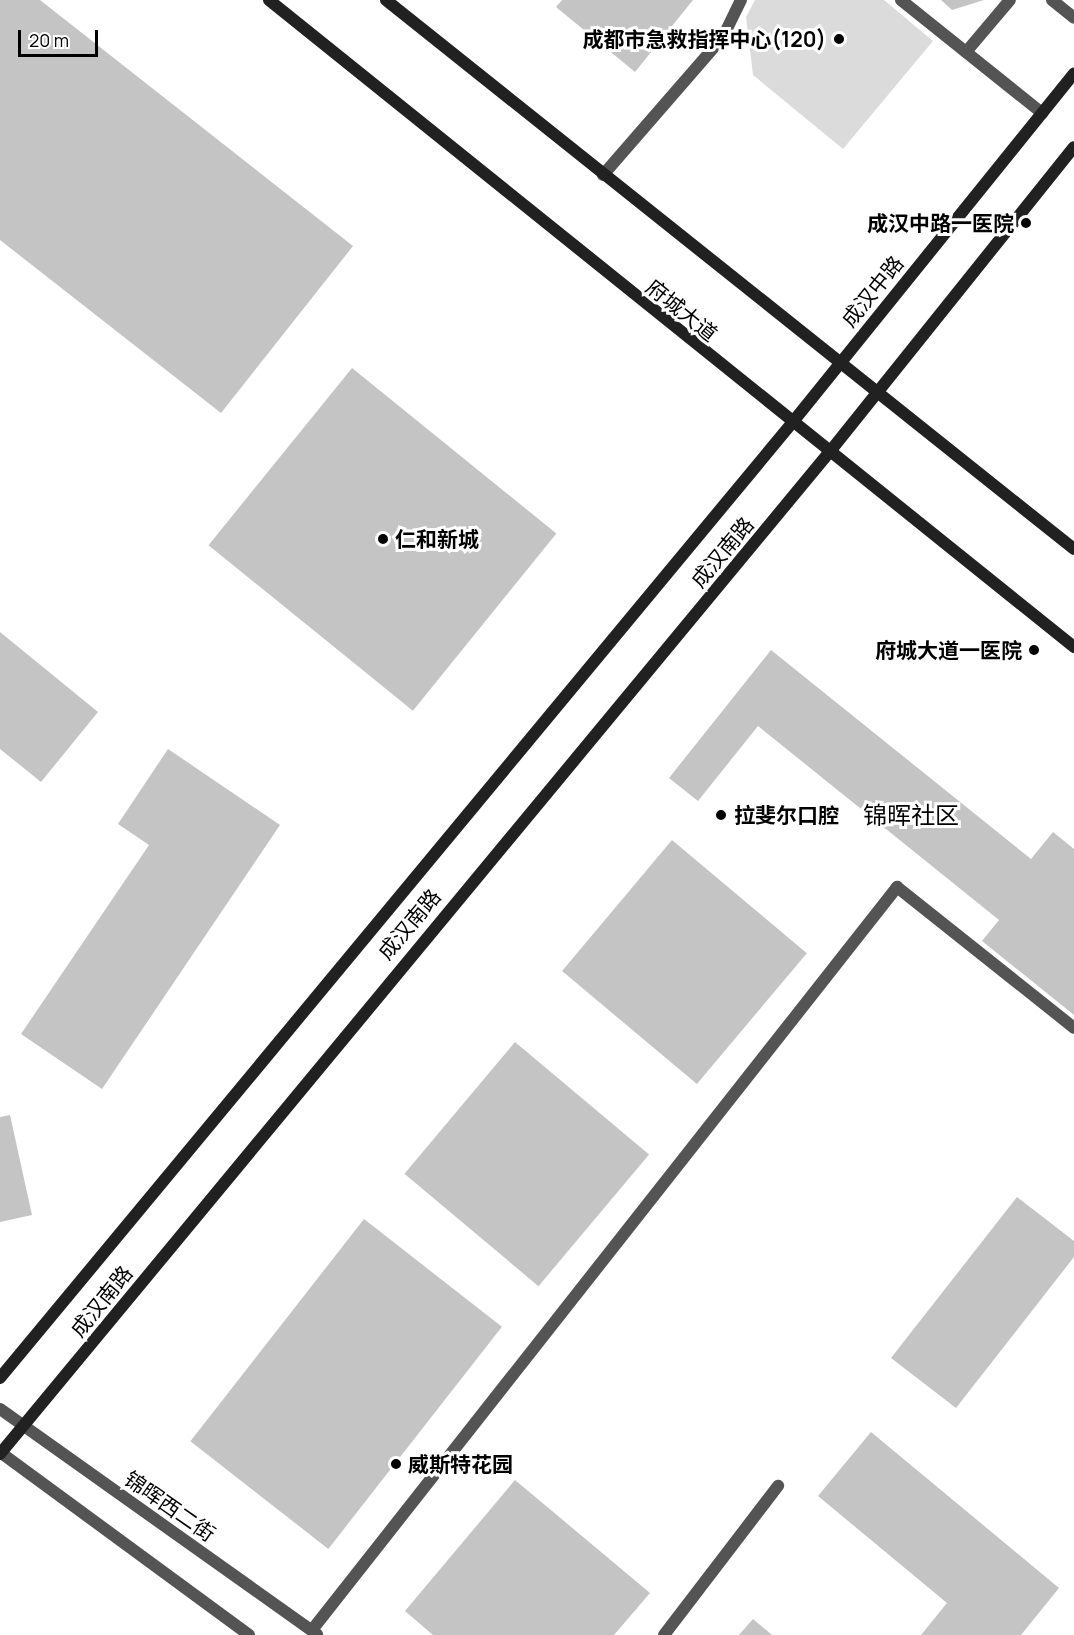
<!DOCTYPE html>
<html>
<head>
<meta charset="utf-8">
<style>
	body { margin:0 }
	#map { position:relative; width:1074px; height:1635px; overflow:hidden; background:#fff; font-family:Manrope,"Noto Sans SC",sans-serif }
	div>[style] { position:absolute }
	.green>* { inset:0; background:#dbdbdb }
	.building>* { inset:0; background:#c4c4c4; transform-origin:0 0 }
	.minor>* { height:12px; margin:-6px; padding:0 6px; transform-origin:6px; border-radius:6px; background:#545454 }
	.secondary>* { height:12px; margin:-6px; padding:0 6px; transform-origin:6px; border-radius:6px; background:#212121 }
	.dots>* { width:16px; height:16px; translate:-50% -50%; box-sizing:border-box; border:3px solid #fff; border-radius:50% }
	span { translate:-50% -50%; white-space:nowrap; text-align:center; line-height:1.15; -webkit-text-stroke:6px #fff; paint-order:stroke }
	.poi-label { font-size:21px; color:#000; font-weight:700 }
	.right { translate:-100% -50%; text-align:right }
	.left { translate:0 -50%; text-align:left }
	.street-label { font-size:21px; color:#000 }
	.quarter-label { font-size:24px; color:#000 }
	.scale { position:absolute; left:18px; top:30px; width:80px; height:27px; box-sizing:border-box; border:3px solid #000; border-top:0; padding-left:8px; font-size:18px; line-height:21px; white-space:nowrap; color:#000; -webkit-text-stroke:4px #fff; paint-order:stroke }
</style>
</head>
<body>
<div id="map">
	<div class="green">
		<i style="clip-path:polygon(755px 0,884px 0,933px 41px,843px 149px,753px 75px,746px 17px)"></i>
	</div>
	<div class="building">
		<i style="clip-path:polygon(0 0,40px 0,353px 246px,221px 413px,0 240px)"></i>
		<i style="clip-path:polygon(562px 0,693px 0,635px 72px,556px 7px)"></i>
		<i style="clip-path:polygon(941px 0,984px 0,952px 10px)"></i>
		<i style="left:352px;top:368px;width:263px;height:228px;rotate:39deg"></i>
		<i style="clip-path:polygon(0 632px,98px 712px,41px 782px,0 749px)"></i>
		<i style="clip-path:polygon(771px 650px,1031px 859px,1053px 832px,1074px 849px,1074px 1015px,982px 941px,999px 920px,758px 726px,698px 801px,669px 778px)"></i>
		<i style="clip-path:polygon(168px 749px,280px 825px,102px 1089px,21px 1034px,149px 845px,118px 824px)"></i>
		<i style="left:672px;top:840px;width:176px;height:171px;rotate:40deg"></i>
		<i style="left:515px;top:1042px;width:175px;height:172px;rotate:40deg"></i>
		<i style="clip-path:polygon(10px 1115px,32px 1215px,0 1222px,0 1117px)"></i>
		<i style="clip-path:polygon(1017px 1197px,1074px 1241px,1074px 1257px,956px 1408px,891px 1358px)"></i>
		<i style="left:364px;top:1219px;width:175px;height:282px;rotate:38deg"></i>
		<i style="clip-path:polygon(871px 1432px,1059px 1588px,1021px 1635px,921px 1635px,947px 1603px,818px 1496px)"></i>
		<i style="clip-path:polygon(515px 1480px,650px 1593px,614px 1635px,433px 1635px,405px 1611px)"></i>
		<i style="clip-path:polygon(753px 1619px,772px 1635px,739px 1635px)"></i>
	</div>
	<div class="minor">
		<i style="left:901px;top:0;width:181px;rotate:38.7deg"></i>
		<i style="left:1052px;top:0;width:28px;rotate:39deg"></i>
		<i style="left:966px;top:52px;width:68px;rotate:-49.8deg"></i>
		<i style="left:603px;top:175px;width:183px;rotate:-49deg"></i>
		<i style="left:723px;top:37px;width:41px;rotate:-64.1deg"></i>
		<i style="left:0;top:1409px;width:389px;rotate:35.4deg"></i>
		<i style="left:0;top:1452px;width:309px;rotate:36.3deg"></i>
		<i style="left:312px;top:1630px;width:946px;rotate:-51.78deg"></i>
		<i style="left:897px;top:887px;width:226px;rotate:38.5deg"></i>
		<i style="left:664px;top:1635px;width:188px;rotate:-52.6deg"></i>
	</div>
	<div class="secondary">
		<i style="left:269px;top:0;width:1033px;rotate:38.79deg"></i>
		<i style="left:386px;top:0;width:880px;rotate:38.59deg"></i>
		<i style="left:0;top:1378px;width:1241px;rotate:-50.33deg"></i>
		<i style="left:792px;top:423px;width:449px;rotate:-51.1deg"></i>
		<i style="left:0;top:1454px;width:1298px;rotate:-50.38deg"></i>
		<i style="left:828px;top:454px;width:393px;rotate:-51.3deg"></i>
	</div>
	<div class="dots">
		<i style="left:839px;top:39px;background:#000"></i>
		<i style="left:1026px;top:223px;background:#000"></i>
		<i style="left:383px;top:539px;background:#000"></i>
		<i style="left:1034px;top:650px;background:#000"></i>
		<i style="left:721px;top:815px;background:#000"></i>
		<i style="left:396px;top:1464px;background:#000"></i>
	</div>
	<div class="poi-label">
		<span class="right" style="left:826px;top:39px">成都市急救指挥中心(120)</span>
		<span class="right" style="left:1014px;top:223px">成汉中路一医院</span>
		<span class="left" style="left:395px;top:539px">仁和新城</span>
		<span class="right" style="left:1022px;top:650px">府城大道一医院</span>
		<span class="left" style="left:734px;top:815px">拉斐尔口腔</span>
		<span class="left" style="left:408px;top:1464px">威斯特花园</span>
	</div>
	<div class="street-label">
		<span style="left:872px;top:291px;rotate:-51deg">成汉中路</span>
		<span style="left:682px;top:310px;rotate:39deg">府城大道</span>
		<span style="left:722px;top:552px;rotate:-50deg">成汉南路</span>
		<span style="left:409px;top:924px;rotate:-50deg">成汉南路</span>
		<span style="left:101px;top:1301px;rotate:-51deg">成汉南路</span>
		<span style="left:170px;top:1506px;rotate:35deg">锦晖西二街</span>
	</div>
	<div class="quarter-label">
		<span style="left:911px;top:815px">锦晖社区</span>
	</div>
	<div class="scale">20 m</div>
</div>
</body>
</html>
